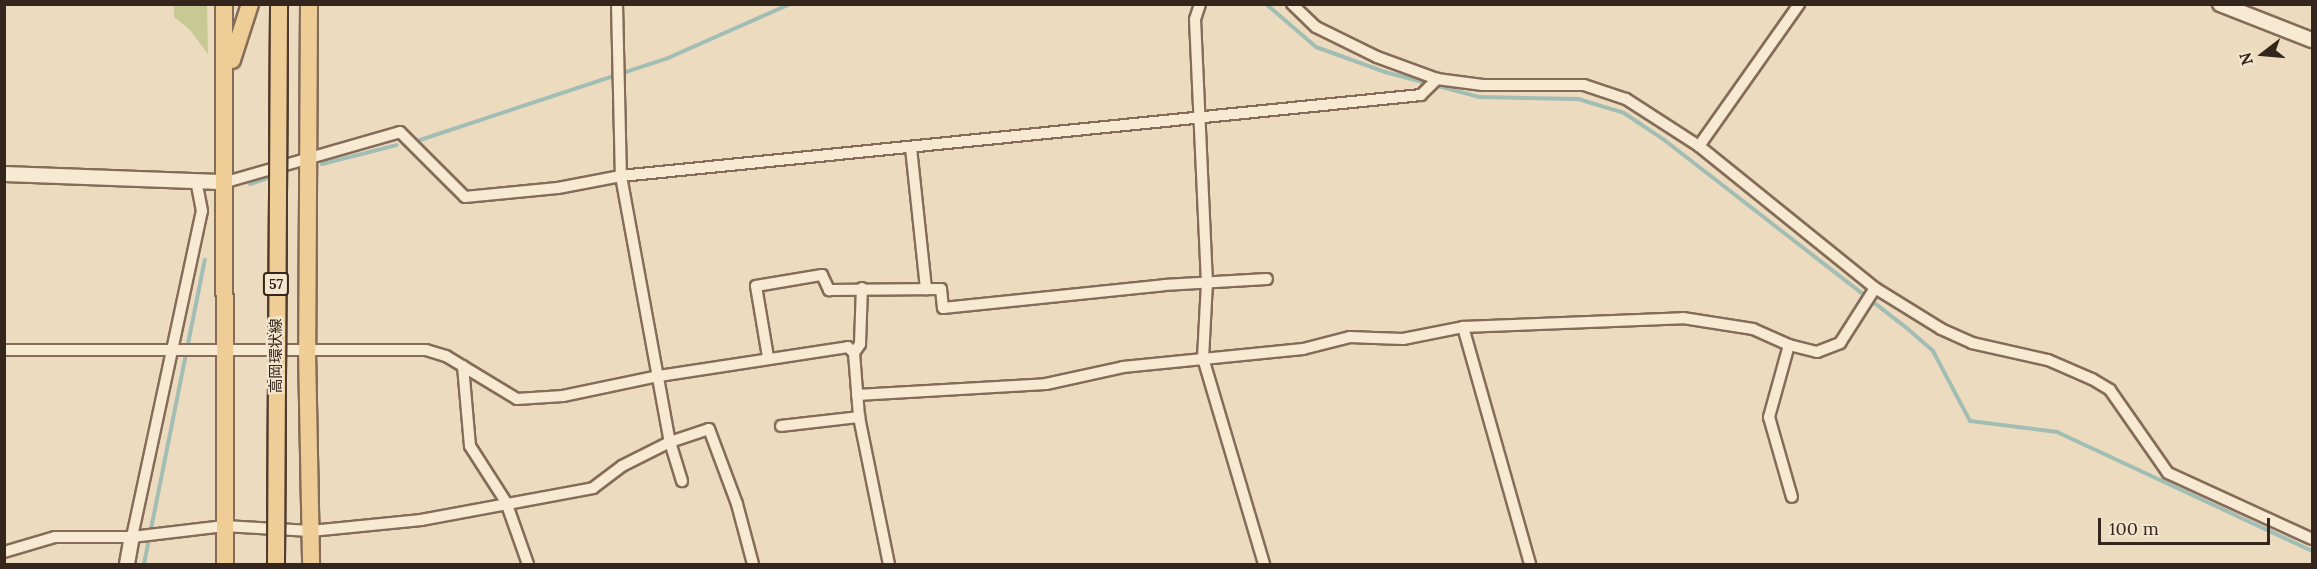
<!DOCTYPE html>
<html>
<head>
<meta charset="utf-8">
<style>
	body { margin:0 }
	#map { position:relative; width:2317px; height:569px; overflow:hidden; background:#ecdbbf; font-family:Lora,"Noto Sans JP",serif }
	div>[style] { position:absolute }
	.green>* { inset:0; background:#c7c994 }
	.stream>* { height:4px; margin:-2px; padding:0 2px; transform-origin:2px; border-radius:2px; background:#a2beb4 }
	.roads { filter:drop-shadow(2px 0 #846c58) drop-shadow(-2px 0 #846c58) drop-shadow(0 2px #846c58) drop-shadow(0 -2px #846c58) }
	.minor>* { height:10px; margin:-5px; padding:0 5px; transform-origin:5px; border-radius:5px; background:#f7e9d2 }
	.tertiary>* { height:14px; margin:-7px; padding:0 7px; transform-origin:7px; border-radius:7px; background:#f7e9d2 }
	.primary>* { height:16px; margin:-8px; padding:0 8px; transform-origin:8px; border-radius:8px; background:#efcd97 }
	.bridges { filter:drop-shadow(2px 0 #513b2d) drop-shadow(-2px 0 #513b2d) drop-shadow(0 2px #513b2d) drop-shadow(0 -2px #513b2d) }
	.primary-bridge>* { height:16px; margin:-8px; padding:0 8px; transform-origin:8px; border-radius:8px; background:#efcd97 }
	span { translate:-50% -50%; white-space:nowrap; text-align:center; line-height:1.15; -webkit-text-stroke:4.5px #f4e6ce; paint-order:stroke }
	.shield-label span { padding:2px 4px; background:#f4e6ce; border:2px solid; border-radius:4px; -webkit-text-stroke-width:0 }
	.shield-label { font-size:14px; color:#34261c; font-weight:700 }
	.street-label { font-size:15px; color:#34261c }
	.frame { position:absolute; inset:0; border:6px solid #34261c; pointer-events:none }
	.north { position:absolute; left:2233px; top:24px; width:60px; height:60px; -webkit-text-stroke:4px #f4e6ce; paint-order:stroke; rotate:254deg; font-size:16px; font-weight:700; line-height:24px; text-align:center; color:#34261c }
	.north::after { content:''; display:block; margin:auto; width:21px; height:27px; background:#34261c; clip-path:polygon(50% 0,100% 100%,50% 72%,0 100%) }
	.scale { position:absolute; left:2098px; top:518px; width:172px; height:27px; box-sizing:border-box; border:3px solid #34261c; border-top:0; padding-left:8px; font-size:18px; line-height:21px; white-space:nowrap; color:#34261c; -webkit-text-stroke:4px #f4e6ce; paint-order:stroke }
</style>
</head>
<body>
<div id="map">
	<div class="green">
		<i style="clip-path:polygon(174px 5px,207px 5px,208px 54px,190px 30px,174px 17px)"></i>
	</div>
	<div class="stream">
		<i style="left:1266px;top:4px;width:66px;rotate:40.7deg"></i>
		<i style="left:1316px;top:47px;width:73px;rotate:19.9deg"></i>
		<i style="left:1385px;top:72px;width:97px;rotate:14.9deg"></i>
		<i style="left:1479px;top:97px;width:99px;rotate:1.2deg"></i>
		<i style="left:1578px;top:99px;width:48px;rotate:16.9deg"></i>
		<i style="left:1624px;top:113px;width:47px;rotate:33.7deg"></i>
		<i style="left:1663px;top:139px;width:311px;rotate:37.8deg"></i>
		<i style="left:1909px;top:330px;width:32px;rotate:41deg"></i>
		<i style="left:1933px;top:351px;width:79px;rotate:62.1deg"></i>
		<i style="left:1970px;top:421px;width:88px;rotate:7.2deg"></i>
		<i style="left:2057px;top:432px;width:281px;rotate:25deg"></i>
		<i style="left:420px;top:140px;width:261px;rotate:-18.3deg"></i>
		<i style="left:668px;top:58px;width:133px;rotate:-23.9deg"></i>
		<i style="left:322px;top:164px;width:77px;rotate:-14.2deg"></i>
		<i style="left:250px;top:184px;width:23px;rotate:-18deg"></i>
		<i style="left:144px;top:564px;width:310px;rotate:-78.7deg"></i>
	</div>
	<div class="roads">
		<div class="minor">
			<i style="left:617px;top:4px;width:172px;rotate:88.7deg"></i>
			<i style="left:621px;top:176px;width:270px;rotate:79.6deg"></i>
			<i style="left:670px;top:442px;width:41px;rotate:72.9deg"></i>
			<i style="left:1200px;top:4px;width:16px;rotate:108deg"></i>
			<i style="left:1195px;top:19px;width:263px;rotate:87.4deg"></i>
			<i style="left:1207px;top:282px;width:76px;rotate:93deg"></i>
			<i style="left:1203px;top:358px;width:215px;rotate:73.5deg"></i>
			<i style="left:1292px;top:4px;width:33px;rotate:44deg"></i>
			<i style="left:1316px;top:27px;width:68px;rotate:26.2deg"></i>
			<i style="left:1377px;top:57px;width:64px;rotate:20.1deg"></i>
			<i style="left:1437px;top:79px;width:46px;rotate:7.4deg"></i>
			<i style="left:1483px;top:85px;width:101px"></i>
			<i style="left:1584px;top:85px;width:44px;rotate:18.4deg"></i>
			<i style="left:1626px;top:99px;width:87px;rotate:32.8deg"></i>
			<i style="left:1699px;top:146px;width:226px;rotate:38.9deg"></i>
			<i style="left:1875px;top:288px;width:78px;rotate:31.8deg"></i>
			<i style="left:1941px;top:329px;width:34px;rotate:24deg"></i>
			<i style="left:1972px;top:343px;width:78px;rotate:12.6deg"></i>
			<i style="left:2048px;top:360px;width:48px;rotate:23.4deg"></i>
			<i style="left:2092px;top:379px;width:21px;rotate:31deg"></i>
			<i style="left:2110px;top:390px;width:101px;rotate:55.1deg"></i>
			<i style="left:2168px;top:473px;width:158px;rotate:24.6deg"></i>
			<i style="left:1699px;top:146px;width:174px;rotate:-54.8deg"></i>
			<i style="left:911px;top:148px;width:142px;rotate:83.9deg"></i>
			<i style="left:226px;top:182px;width:181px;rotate:-16deg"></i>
			<i style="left:400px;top:132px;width:92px;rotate:45deg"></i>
			<i style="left:465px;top:197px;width:93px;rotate:-5.5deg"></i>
			<i style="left:558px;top:188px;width:64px;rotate:-10.8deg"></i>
			<i style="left:621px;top:176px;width:804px;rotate:-5.78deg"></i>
			<i style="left:1421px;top:95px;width:23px;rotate:-45deg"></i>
			<i style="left:1463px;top:327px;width:246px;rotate:74.2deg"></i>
			<i style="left:1789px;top:345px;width:75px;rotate:105.5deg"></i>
			<i style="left:1769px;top:417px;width:83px;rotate:74deg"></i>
			<i style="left:4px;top:350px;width:422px"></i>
			<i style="left:426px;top:350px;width:21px;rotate:17deg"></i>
			<i style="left:446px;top:356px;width:83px;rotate:31.2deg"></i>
			<i style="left:517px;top:399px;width:46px;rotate:-3.7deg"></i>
			<i style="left:563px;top:396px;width:98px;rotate:-11.8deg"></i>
			<i style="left:659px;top:376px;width:191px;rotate:-8.7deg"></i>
			<i style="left:848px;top:347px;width:8px;rotate:45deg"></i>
			<i style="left:854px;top:353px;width:64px;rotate:85.5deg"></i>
			<i style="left:859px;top:417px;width:150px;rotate:78.5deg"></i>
			<i style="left:854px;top:353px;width:11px;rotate:-56deg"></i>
			<i style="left:860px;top:344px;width:56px;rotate:-88deg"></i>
			<i style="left:768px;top:357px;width:72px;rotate:-99.6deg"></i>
			<i style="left:756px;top:286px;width:67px;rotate:-9.5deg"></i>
			<i style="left:822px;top:275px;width:17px;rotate:65deg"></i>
			<i style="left:829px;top:290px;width:112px;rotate:-0.5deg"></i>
			<i style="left:941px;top:289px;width:19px;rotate:84deg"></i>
			<i style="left:943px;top:308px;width:222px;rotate:-5.9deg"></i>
			<i style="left:1164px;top:285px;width:103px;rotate:-3.3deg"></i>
			<i style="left:463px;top:366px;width:80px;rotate:85deg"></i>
			<i style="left:470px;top:446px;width:67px;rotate:57.3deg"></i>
			<i style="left:506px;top:502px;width:66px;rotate:70.5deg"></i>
			<i style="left:857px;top:395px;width:189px;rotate:-3.3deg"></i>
			<i style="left:1046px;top:384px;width:79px;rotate:-12.4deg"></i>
			<i style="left:1123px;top:367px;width:181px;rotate:-5.7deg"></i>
			<i style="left:1303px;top:349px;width:49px;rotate:-14.3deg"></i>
			<i style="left:1350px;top:337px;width:53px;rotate:2.2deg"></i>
			<i style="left:1403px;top:339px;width:61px;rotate:-11.3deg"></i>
			<i style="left:1463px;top:327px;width:220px;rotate:-2.3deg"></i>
			<i style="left:1683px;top:318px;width:71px;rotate:8.9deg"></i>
			<i style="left:1753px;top:329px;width:39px;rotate:24deg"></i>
			<i style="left:1789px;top:345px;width:29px;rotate:14deg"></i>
			<i style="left:1817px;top:352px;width:25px;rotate:-21deg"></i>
			<i style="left:1840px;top:343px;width:65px;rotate:-57.5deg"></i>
			<i style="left:781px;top:426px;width:79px;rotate:-6.6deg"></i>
			<i style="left:132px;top:537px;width:333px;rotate:-77.9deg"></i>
			<i style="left:202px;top:211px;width:31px;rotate:-101deg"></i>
			<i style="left:4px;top:552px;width:53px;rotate:-16.4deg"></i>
			<i style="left:55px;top:537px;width:77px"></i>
			<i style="left:132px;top:537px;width:93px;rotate:-6.8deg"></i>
			<i style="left:224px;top:526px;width:87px;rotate:3.3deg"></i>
			<i style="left:311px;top:531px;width:111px;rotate:-5.7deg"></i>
			<i style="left:421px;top:520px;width:175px;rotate:-10.5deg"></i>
			<i style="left:593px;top:488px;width:36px;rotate:-37deg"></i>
			<i style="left:622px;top:466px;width:54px;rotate:-26.6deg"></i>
			<i style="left:670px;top:442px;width:41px;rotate:-18.4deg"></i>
			<i style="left:709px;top:429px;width:80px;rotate:69.5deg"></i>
			<i style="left:737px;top:504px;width:62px;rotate:75.1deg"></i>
		</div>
		<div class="tertiary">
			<i style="left:2220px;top:4px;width:99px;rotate:21.4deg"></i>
			<i style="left:4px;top:174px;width:222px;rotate:2.1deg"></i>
			<i style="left:127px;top:564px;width:27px;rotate:-80deg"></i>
		</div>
		<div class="primary">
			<i style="left:224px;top:4px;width:560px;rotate:89.9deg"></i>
			<i style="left:309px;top:4px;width:346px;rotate:90.3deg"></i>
			<i style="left:307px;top:350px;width:214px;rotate:88.9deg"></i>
			<i style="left:232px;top:60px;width:59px;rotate:-72.2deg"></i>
		</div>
	</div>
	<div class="bridges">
		<div class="primary-bridge">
			<i style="left:276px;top:564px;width:560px;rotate:-89.69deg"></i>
		</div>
	</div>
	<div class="shield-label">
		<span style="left:276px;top:284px">57</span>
	</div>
	<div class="street-label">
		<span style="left:276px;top:356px;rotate:-90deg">高岡環状線</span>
	</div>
	<div class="frame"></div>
	<div class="north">N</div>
	<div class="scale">100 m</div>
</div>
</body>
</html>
